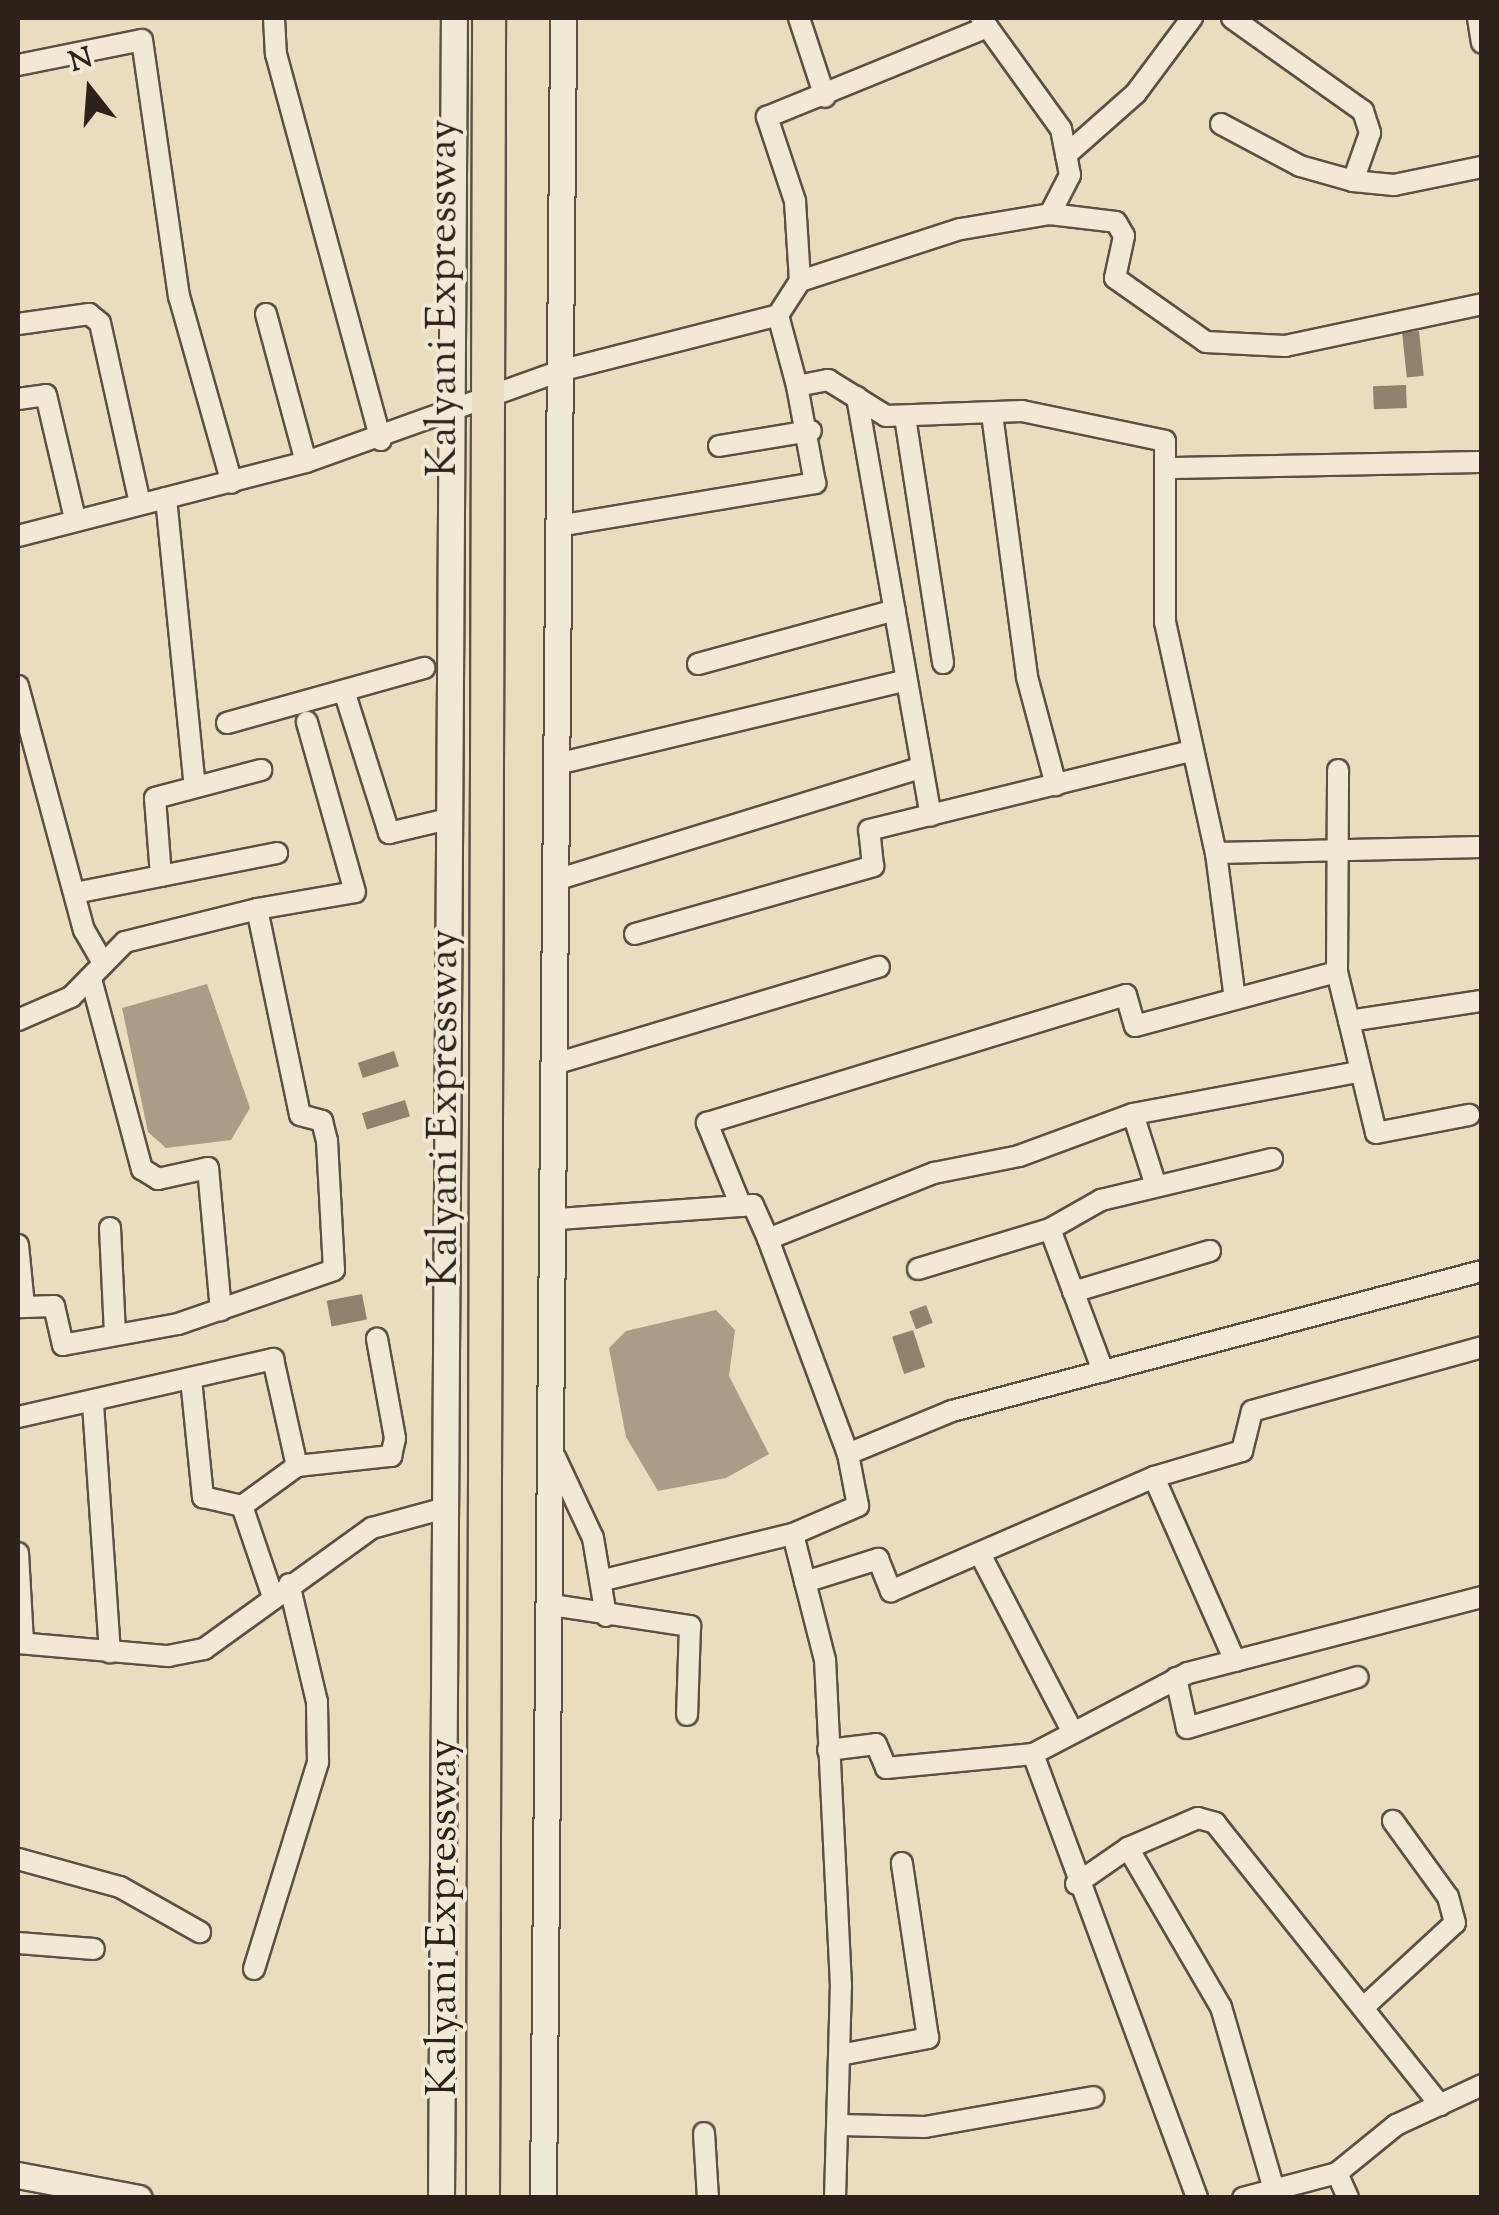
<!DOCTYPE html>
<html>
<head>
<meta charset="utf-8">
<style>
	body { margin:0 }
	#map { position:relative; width:1499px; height:2215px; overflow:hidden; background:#eadcbe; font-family:"Sorts Mill Goudy",serif }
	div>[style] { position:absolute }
	.water>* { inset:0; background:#a99d87 }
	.building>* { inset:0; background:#8f8370; transform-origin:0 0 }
	.roads { filter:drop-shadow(2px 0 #5c5044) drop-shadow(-2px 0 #5c5044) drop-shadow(0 2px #5c5044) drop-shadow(0 -2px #5c5044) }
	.minor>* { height:20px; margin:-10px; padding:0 10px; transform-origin:10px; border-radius:10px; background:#f1e8d5 }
	.tertiary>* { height:25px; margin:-12.5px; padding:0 12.5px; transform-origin:12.5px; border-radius:12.5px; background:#f1e8d5 }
	.trunk>* { height:32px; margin:-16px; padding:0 16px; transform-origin:16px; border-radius:16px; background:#eadcbe }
	span { translate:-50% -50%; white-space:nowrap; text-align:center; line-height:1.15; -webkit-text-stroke:8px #f1e8d5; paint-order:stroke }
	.street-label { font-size:42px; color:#2c221b }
	.frame { position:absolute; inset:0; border:20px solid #2c221b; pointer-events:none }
	.north { position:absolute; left:40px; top:40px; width:100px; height:100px; -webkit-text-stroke:8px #f1e8d5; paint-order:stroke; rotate:343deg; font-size:28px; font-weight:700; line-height:40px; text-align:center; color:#2c221b }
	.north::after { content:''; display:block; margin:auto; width:35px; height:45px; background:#2c221b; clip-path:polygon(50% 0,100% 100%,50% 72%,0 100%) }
</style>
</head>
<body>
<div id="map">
	<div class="water">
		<i style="clip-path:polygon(207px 984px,250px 1108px,231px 1140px,166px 1148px,148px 1132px,122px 1008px)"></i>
		<i style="clip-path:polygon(716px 1310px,735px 1330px,729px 1376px,769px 1454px,726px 1478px,658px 1491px,626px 1437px,609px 1348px,626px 1331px)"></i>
	</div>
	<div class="building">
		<i style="left:1419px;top:331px;width:45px;height:17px;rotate:84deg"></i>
		<i style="left:1406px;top:385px;width:23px;height:33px;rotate:88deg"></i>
		<i style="left:394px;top:1051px;width:16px;height:38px;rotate:72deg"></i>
		<i style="left:405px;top:1100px;width:17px;height:45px;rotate:73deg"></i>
		<i style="left:362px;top:1294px;width:26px;height:36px;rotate:79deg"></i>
		<i style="left:926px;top:1305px;width:19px;height:18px;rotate:69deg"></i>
		<i style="left:913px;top:1330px;width:39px;height:22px;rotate:72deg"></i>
	</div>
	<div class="roads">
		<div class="minor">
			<i style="left:274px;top:18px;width:36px;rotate:87deg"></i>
			<i style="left:276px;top:54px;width:400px;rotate:74.8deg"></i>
			<i style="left:799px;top:18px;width:83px;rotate:71.8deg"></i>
			<i style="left:981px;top:18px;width:137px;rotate:54.2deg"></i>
			<i style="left:1061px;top:129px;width:47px;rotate:78.9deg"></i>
			<i style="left:1070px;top:175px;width:44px;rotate:117.1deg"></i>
			<i style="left:1050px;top:214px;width:91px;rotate:170.5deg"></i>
			<i style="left:960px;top:229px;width:168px;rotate:162deg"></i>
			<i style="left:800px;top:281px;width:40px;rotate:122.9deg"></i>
			<i style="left:778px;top:315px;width:73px;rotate:75deg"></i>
			<i style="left:797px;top:386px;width:32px;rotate:-11deg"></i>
			<i style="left:828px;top:380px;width:68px;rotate:31.8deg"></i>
			<i style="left:886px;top:416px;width:136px;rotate:-2.1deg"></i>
			<i style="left:1022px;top:411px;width:146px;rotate:11.8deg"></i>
			<i style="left:1165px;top:441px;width:181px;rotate:90deg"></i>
			<i style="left:1165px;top:622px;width:237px;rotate:77.6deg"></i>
			<i style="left:1216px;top:853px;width:147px;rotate:82.6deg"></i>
			<i style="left:1232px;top:18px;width:161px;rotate:35.4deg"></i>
			<i style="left:1363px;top:111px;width:23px;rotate:72deg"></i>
			<i style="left:1370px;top:133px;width:51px;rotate:109.5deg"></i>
			<i style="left:1478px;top:18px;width:25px;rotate:81deg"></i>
			<i style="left:18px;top:65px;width:126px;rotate:-11.4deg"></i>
			<i style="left:142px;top:40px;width:259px;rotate:81.8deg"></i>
			<i style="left:179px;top:296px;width:194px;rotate:74.2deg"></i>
			<i style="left:1221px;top:124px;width:89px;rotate:28deg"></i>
			<i style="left:1300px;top:166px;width:55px;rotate:15.8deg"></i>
			<i style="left:1353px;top:181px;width:41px;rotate:5.6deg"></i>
			<i style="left:1394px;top:185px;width:90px;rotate:-11.6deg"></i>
			<i style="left:1066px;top:155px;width:94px;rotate:-41.5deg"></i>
			<i style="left:1136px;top:93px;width:94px;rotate:-53.3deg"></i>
			<i style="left:1050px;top:214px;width:66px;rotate:6.9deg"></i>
			<i style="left:1116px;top:222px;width:16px;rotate:60deg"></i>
			<i style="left:1124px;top:236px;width:43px;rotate:102.1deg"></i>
			<i style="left:1115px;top:278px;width:111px;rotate:35.1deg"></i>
			<i style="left:1206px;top:342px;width:79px;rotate:2.9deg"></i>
			<i style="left:1285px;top:346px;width:201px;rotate:-12deg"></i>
			<i style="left:800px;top:281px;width:80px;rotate:-93.6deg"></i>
			<i style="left:795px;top:201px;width:89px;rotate:-108.4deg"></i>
			<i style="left:767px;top:117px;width:238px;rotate:-22.2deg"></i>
			<i style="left:266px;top:314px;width:153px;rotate:74.9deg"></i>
			<i style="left:18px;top:324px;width:72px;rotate:-8deg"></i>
			<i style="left:89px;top:314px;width:14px;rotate:39deg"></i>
			<i style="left:100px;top:323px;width:185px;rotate:77.5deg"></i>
			<i style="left:857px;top:397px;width:425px;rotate:80deg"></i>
			<i style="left:18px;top:399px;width:28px;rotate:-8deg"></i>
			<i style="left:46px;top:395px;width:127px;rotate:76.8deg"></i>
			<i style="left:992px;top:414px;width:265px;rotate:82.4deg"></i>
			<i style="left:1027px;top:677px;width:112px;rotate:75deg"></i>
			<i style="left:905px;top:417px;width:249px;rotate:81.2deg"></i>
			<i style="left:719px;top:446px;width:93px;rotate:-9.3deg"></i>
			<i style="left:1172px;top:468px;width:310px;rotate:-1.1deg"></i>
			<i style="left:166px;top:498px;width:290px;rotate:84.3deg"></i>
			<i style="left:558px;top:526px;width:261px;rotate:-9.5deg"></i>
			<i style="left:815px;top:483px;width:99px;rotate:-100.5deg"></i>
			<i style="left:18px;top:536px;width:297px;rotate:-14.4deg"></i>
			<i style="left:306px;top:462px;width:273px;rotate:-19.7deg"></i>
			<i style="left:563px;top:370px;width:222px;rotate:-14.3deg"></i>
			<i style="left:698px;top:664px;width:204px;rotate:-15.3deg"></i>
			<i style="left:18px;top:686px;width:253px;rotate:74.9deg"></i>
			<i style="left:84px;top:930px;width:39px;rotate:60deg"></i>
			<i style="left:345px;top:694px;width:146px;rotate:72.4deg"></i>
			<i style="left:389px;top:833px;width:65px;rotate:-13.4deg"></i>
			<i style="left:227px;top:723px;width:205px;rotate:-15.6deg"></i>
			<i style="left:557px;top:764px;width:357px;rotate:-13.5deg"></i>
			<i style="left:1216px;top:853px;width:266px;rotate:-1.3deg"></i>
			<i style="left:161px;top:876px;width:78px;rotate:-94.4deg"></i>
			<i style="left:155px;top:798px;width:110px;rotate:-14.8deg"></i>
			<i style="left:559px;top:879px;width:378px;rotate:-17.1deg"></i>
			<i style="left:80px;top:892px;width:201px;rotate:-11.2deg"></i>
			<i style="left:257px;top:909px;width:99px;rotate:-9.8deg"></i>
			<i style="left:355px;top:892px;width:177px;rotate:-105.8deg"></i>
			<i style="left:635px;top:934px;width:248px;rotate:-15.9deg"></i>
			<i style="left:873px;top:866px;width:36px;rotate:-96deg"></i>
			<i style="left:869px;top:830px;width:327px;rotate:-13.8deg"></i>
			<i style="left:1337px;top:972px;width:202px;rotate:-89.7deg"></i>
			<i style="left:91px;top:979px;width:197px;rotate:75deg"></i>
			<i style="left:142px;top:1169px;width:19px;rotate:32deg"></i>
			<i style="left:158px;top:1179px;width:51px;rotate:-12.4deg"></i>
			<i style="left:208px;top:1168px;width:143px;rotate:84.8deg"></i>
			<i style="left:18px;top:1020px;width:58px;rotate:-23.5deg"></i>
			<i style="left:71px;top:997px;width:77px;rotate:-45.5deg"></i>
			<i style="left:125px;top:942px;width:136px;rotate:-14deg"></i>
			<i style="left:257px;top:909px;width:210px;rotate:78.2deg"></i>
			<i style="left:300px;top:1115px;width:23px;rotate:15deg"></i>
			<i style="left:322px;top:1121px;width:21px;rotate:76deg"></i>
			<i style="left:327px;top:1141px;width:129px;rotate:86.9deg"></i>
			<i style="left:334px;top:1270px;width:165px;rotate:160.9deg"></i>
			<i style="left:178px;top:1324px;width:117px;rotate:169.7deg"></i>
			<i style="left:63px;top:1345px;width:40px;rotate:-103deg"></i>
			<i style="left:54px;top:1306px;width:36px;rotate:178deg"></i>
			<i style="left:1349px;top:1021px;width:115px;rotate:76.4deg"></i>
			<i style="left:1376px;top:1133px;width:95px;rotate:-11deg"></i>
			<i style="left:558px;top:1063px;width:335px;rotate:-16.7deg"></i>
			<i style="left:1155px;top:1183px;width:72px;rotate:-107.7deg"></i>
			<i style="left:1133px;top:1114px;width:228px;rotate:-10.6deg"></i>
			<i style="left:741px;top:1206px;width:12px;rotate:-5deg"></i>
			<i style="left:753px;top:1205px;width:37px;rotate:66deg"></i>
			<i style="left:768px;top:1239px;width:179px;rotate:-21.7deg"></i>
			<i style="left:934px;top:1173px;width:87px;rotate:-11.3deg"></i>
			<i style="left:1019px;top:1156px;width:121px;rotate:-20.2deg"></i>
			<i style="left:558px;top:1219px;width:183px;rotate:-4.1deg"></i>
			<i style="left:741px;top:1206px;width:90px;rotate:-112.3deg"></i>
			<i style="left:707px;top:1123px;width:438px;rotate:-17deg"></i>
			<i style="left:1126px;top:995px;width:32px;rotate:74deg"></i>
			<i style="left:1135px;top:1026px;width:209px;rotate:-15deg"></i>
			<i style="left:1337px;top:972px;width:50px;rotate:76.2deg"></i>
			<i style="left:1349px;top:1021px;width:134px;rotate:-8.6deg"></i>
			<i style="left:110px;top:1228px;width:107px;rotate:87.3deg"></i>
			<i style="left:1050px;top:1229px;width:59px;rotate:-29.6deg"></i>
			<i style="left:1101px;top:1200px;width:176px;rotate:-13.5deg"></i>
			<i style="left:768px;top:1239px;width:229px;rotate:69.6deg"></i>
			<i style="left:18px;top:1245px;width:61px;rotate:84.4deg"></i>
			<i style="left:918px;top:1269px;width:138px;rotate:-16.9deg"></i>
			<i style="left:1050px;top:1229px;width:152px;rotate:69.5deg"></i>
			<i style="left:1073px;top:1292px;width:143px;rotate:-16.7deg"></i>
			<i style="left:191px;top:1379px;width:119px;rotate:84.2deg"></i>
			<i style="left:203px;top:1497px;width:40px;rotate:13deg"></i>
			<i style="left:93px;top:1404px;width:249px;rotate:86.1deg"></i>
			<i style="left:18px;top:1417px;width:262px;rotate:-12.8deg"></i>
			<i style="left:273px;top:1359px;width:110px;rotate:77.4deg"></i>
			<i style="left:297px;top:1466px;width:68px;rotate:144deg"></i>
			<i style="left:242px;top:1506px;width:96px;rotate:71.2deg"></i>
			<i style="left:555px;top:1457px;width:89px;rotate:64.9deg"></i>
			<i style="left:593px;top:1538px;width:79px;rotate:80.5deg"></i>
			<i style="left:297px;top:1466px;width:95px;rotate:-6.1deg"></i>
			<i style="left:391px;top:1456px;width:18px;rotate:-77deg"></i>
			<i style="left:395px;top:1438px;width:101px;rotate:-100.3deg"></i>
			<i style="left:18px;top:1553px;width:90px;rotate:86.8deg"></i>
			<i style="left:980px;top:1554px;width:199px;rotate:62.5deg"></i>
			<i style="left:604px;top:1580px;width:195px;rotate:-13.7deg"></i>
			<i style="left:805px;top:1582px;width:77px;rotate:-17.5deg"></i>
			<i style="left:878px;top:1559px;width:35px;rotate:68deg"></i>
			<i style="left:891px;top:1591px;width:287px;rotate:-23.4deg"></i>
			<i style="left:552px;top:1605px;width:140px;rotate:8.7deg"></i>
			<i style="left:690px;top:1626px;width:89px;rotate:91.9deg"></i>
			<i style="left:18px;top:1643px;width:151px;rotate:5deg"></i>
			<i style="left:168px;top:1656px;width:37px;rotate:-11deg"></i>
			<i style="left:204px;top:1649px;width:207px;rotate:-35.8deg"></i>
			<i style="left:372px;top:1528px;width:76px;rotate:-15.3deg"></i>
			<i style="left:1235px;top:1661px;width:201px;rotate:-113.8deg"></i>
			<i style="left:1154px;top:1477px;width:92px;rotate:-16.5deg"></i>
			<i style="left:1242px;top:1451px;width:41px;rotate:-76deg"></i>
			<i style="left:1252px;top:1411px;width:239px;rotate:-15.5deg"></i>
			<i style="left:1176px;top:1678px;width:51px;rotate:77.6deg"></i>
			<i style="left:1187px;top:1728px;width:178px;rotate:-16.6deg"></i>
			<i style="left:828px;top:1750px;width:48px;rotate:-7.1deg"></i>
			<i style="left:876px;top:1744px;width:26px;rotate:67deg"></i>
			<i style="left:886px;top:1768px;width:148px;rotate:-5.4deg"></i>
			<i style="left:1033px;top:1754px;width:175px;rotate:-27.6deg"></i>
			<i style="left:1188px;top:1673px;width:304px;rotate:-14.5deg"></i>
			<i style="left:1033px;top:1754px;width:473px;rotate:69.7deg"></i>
			<i style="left:1128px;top:1848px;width:184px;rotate:59.7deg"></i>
			<i style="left:1221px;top:2007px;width:190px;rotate:73.8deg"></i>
			<i style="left:18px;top:1859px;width:106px;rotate:15.4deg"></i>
			<i style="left:120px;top:1887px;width:92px;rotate:29.4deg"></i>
			<i style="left:1076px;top:1884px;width:63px;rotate:-34.7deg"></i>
			<i style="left:1128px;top:1848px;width:76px;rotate:-23.2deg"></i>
			<i style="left:1198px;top:1818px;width:18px;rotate:16deg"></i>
			<i style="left:1215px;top:1823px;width:361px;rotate:51.4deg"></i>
			<i style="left:18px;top:1943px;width:76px;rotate:4.5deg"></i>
			<i style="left:254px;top:1969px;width:217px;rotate:-72.8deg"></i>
			<i style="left:318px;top:1762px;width:60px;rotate:-91deg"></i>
			<i style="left:317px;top:1702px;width:121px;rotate:-103.3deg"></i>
			<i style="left:1365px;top:2006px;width:122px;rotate:-42.7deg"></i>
			<i style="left:1455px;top:1923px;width:27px;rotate:-105deg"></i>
			<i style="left:1448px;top:1897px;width:94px;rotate:-125.9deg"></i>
			<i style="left:840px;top:2055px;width:90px;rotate:-10.9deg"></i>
			<i style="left:928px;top:2038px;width:177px;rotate:-98.5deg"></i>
			<i style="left:840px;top:2125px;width:85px;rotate:1.3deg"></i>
			<i style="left:925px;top:2127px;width:171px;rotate:-10.1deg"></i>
			<i style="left:704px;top:2133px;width:65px;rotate:86.5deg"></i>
			<i style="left:1337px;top:2173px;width:27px;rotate:66deg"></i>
			<i style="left:835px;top:2198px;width:212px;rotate:-88.4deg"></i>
			<i style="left:841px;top:1986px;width:326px;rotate:-92.8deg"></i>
			<i style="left:825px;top:1660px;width:130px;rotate:-104.3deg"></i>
			<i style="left:793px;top:1534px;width:71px;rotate:-23.3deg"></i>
			<i style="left:858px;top:1506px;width:53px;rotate:-100.9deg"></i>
			<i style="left:848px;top:1454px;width:113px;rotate:-22.5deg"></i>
			<i style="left:952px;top:1411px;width:548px;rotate:-14.8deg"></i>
			<i style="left:1243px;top:2198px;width:97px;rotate:-14.9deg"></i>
			<i style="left:1337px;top:2173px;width:76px;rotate:-39.1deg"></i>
			<i style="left:1396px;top:2125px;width:95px;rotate:-24.9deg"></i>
		</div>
		<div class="tertiary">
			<i style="left:18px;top:2175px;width:123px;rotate:10.8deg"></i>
			<i style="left:441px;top:2198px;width:2180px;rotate:-89.66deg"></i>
			<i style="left:543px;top:2198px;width:2180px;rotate:-89.47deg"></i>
		</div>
		<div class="trunk">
			<i style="left:483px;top:2198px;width:2180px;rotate:-89.84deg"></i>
		</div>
	</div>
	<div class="street-label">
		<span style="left:445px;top:298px;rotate:-90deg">Kalyani Expressway</span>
		<span style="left:446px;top:1108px;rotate:-90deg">Kalyani Expressway</span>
		<span style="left:445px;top:1917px;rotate:-90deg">Kalyani Expressway</span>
	</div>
	<div class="frame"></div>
	<div class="north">N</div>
</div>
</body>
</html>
